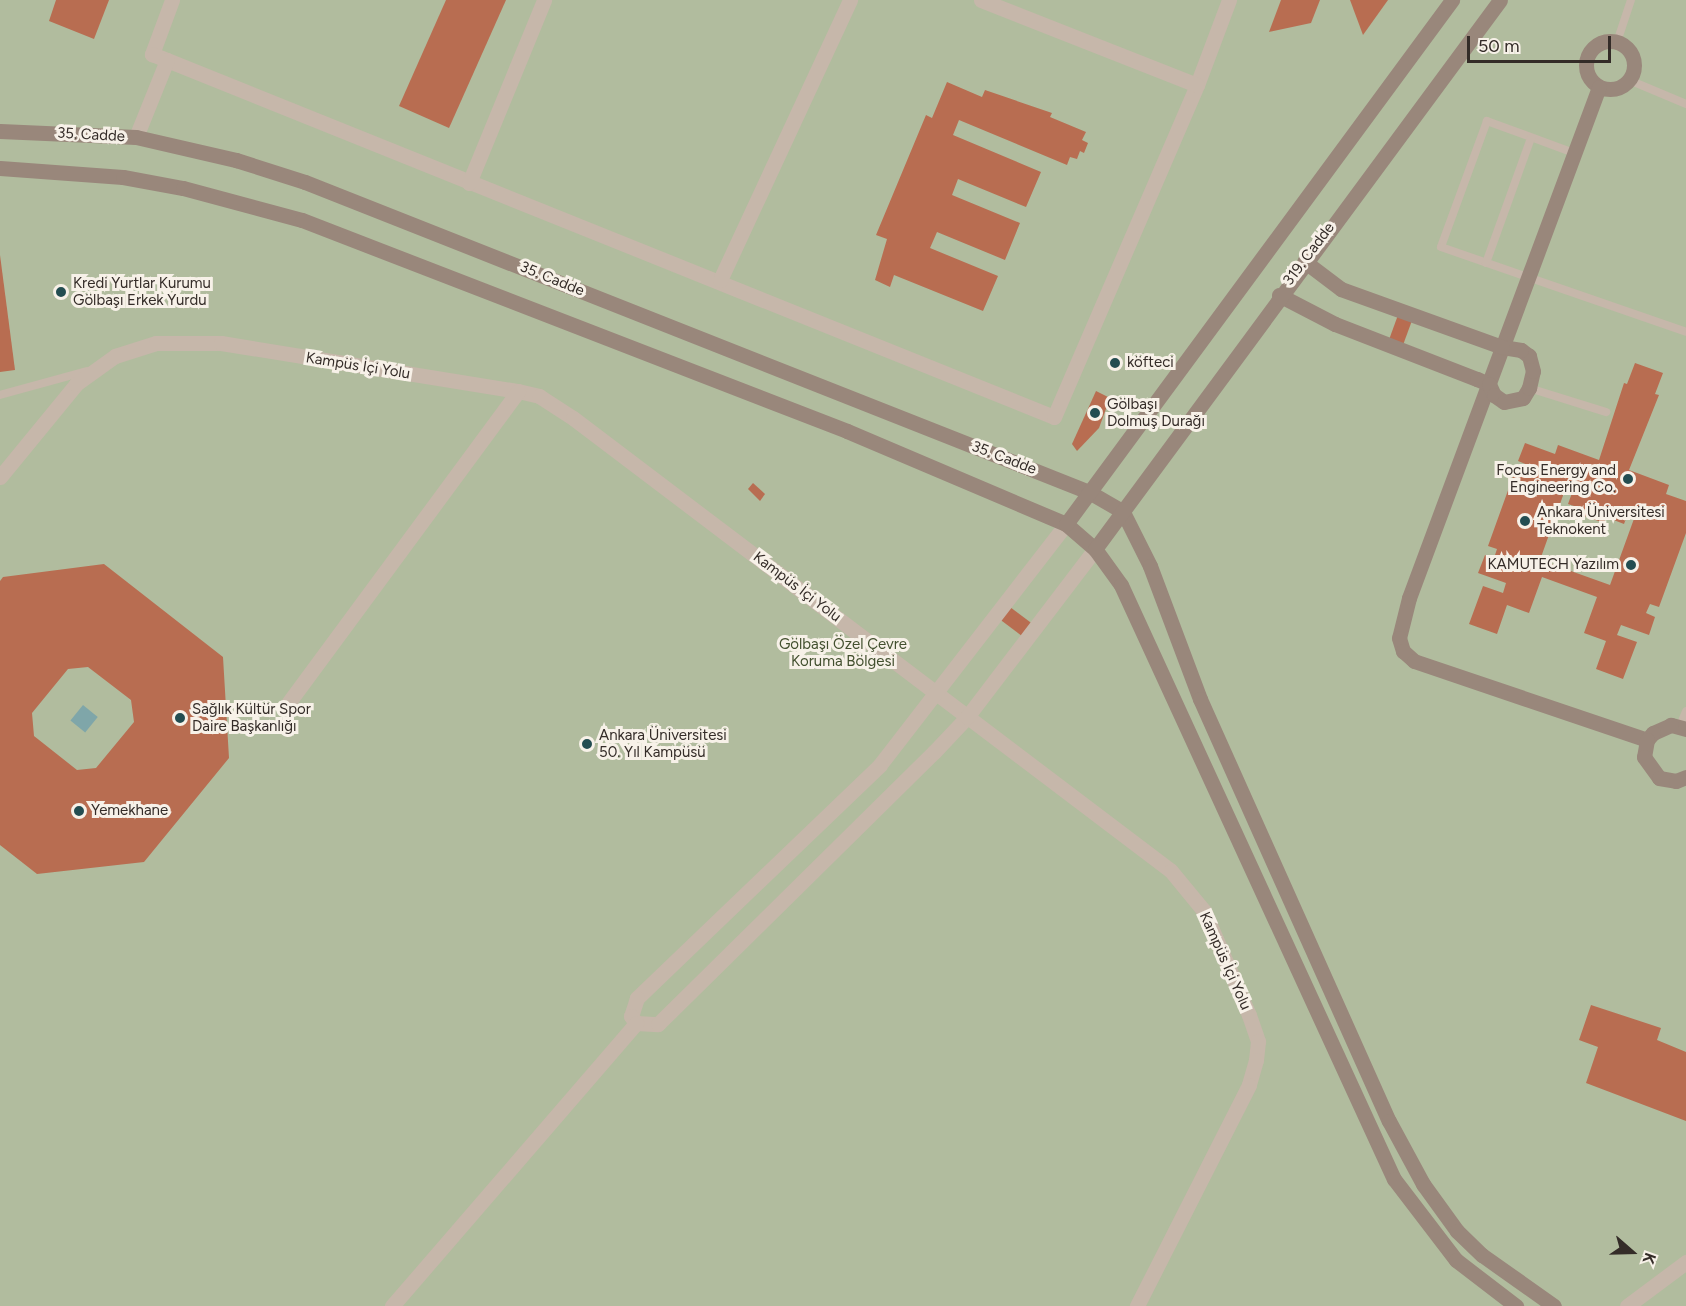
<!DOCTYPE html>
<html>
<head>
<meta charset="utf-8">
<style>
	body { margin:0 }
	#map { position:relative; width:1686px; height:1306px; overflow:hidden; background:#efe7dc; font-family:Figtree,sans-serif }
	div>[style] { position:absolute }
	.green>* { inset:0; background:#b1bc9e; transform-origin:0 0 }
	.water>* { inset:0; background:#7fa6a9; transform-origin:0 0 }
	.building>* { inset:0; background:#b86d51; transform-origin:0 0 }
	.lane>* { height:8px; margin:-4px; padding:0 4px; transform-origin:4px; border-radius:4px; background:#c6b7aa }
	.street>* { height:15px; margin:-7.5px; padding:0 7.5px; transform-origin:7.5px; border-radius:7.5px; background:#c6b7aa }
	.secondary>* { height:15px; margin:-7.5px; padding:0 7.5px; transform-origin:7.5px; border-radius:7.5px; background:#99877b }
	.secondary>.ring { margin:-7.5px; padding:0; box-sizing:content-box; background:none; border:15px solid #99877b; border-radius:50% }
	.dots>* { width:16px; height:16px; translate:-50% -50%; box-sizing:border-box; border:3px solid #f7f1e8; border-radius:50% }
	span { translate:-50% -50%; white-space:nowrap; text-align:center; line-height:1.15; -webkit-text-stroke:6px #f7f1e8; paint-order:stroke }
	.street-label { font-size:15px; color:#342c28 }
	.poi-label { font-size:15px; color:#342c28 }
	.left { translate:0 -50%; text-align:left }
	.right { translate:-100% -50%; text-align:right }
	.park-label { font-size:15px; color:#43502f }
	.north { position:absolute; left:1602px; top:1222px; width:60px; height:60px; -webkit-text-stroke:4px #f7f1e8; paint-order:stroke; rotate:110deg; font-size:16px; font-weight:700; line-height:24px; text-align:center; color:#342c28 }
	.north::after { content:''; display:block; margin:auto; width:21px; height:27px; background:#342c28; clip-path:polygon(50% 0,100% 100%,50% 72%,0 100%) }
	.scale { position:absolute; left:1467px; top:36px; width:144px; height:27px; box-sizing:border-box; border:3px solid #342c28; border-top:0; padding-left:8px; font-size:18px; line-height:21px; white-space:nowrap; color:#342c28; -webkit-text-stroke:4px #f7f1e8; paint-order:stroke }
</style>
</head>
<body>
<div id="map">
	<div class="green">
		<i style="left:0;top:0;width:1686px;height:1306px"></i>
	</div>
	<div class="water">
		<i style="left:83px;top:705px;width:19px;height:20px;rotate:39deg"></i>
	</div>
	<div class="building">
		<i style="clip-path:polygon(56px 0,109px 0,94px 39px,49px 21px)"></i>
		<i style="clip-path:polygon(446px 0,506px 0,449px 128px,399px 106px)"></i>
		<i style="clip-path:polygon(1281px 0,1320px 0,1311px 23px,1269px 32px)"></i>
		<i style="clip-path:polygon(1350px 0,1388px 0,1363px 35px)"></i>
		<i style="clip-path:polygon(947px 82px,982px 97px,985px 90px,1052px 113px,1050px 117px,1086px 132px,1082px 140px,1088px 143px,1084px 153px,1080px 151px,1077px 159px,1070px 157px,1067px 165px,959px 120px,953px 135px,1041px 172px,1026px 207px,958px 179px,952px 195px,1020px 223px,1005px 260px,937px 232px,930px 248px,998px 276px,983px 311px,894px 275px,890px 287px,875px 280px,887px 239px,876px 235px,926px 115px,932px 118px)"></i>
		<i style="clip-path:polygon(0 255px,15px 370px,0 372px)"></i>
		<i style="left:1398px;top:315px;width:15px;height:26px;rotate:20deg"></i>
		<i style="clip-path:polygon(evenodd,1635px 363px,1663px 373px,1655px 394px,1659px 395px,1629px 470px,1669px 485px,1666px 494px,1686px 501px,1686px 533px,1659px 607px,1650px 604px,1646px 613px,1655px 617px,1649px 635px,1621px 625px,1617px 635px,1637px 642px,1623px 679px,1596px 669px,1606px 641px,1584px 633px,1597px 597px,1542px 577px,1529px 613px,1507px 605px,1497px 634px,1469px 624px,1483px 586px,1503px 593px,1506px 583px,1478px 573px,1485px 555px,1494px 558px,1497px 549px,1488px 546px,1515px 471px,1524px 474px,1528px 465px,1518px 461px,1525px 443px,1555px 454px,1558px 445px,1599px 460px,1624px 383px,1627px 384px,1635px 363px,1565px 490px,1572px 493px,1568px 504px,1586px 510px,1584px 516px,1604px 523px,1606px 517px,1624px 524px,1628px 513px,1635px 516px,1610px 585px,1540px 560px,1565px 490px)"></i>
		<i style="clip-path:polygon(1096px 391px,1110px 398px,1099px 428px,1077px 451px,1072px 444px)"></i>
		<i style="clip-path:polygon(753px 483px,765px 494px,760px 501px,748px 489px)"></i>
		<i style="clip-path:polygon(evenodd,104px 564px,223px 657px,229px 758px,144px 862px,37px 874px,0 845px,0 581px,3px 577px,104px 564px,88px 667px,131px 700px,134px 722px,96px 768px,77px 770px,34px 736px,32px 713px,68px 669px,88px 667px)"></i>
		<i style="left:1010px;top:607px;width:38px;height:16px;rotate:37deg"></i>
		<i style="clip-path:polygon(1591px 1005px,1661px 1028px,1657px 1040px,1686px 1052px,1686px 1121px,1586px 1083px,1598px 1047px,1579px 1040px)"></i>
	</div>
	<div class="lane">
		<i style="left:1617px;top:42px;width:44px;rotate:-71.6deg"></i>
		<i style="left:1629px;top:80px;width:62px;rotate:22.8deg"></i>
		<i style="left:1574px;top:153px;width:93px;rotate:-159.8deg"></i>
		<i style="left:1487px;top:121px;width:134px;rotate:110.1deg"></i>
		<i style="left:1441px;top:247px;width:259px;rotate:19.1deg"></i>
		<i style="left:1486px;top:263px;width:133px;rotate:-70.2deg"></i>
		<i style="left:1529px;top:388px;width:81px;rotate:17.3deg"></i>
		<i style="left:0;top:395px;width:90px;rotate:-15.4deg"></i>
		<i style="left:1680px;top:726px;width:16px;rotate:-68deg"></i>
	</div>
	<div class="street">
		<i style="left:172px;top:0;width:58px;rotate:110.3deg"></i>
		<i style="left:152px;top:54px;width:972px;rotate:21.92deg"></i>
		<i style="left:1054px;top:417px;width:361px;rotate:-66.7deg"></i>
		<i style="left:1197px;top:85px;width:91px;rotate:-69.4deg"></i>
		<i style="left:981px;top:0;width:232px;rotate:21.5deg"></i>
		<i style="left:136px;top:137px;width:83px;rotate:-68.1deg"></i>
		<i style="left:469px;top:183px;width:198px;rotate:-67.7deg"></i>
		<i style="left:720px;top:280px;width:309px;rotate:-65.1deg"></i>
		<i style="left:0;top:477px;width:120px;rotate:-50.7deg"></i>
		<i style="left:76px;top:384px;width:48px;rotate:-35.7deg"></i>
		<i style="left:115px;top:356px;width:43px;rotate:-17.6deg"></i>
		<i style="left:156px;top:343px;width:65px"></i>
		<i style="left:221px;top:343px;width:301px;rotate:9.2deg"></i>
		<i style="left:518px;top:391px;width:22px;rotate:13deg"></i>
		<i style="left:539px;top:396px;width:40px;rotate:32.9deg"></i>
		<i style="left:573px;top:418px;width:750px;rotate:37.14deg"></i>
		<i style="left:1171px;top:871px;width:52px;rotate:50.5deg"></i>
		<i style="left:1204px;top:911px;width:113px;rotate:66.6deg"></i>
		<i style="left:1249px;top:1015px;width:28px;rotate:71deg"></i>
		<i style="left:1258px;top:1041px;width:19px;rotate:96deg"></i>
		<i style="left:1256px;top:1060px;width:26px;rotate:106deg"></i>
		<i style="left:1249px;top:1085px;width:248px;rotate:116.9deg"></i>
		<i style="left:1066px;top:524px;width:304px;rotate:127.7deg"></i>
		<i style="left:880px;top:765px;width:337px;rotate:136.2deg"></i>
		<i style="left:637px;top:998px;width:19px;rotate:108deg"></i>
		<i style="left:631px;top:1016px;width:9px;rotate:54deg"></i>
		<i style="left:636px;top:1023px;width:22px;rotate:3deg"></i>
		<i style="left:658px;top:1024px;width:388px;rotate:-44.6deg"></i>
		<i style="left:934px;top:752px;width:48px;rotate:-46.7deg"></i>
		<i style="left:967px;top:717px;width:211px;rotate:-52.7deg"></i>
		<i style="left:289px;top:702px;width:386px;rotate:-53.6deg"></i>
		<i style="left:392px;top:1306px;width:374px;rotate:-49.2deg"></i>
		<i style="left:1627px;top:1306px;width:74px;rotate:-36.7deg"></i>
	</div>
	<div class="secondary">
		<i class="ring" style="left:1586px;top:41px;width:33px;height:33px"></i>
		<i style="left:1599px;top:87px;width:545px;rotate:110.4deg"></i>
		<i style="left:1409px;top:598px;width:41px;rotate:104deg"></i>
		<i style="left:1399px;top:638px;width:14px;rotate:73deg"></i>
		<i style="left:1403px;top:651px;width:15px;rotate:42deg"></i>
		<i style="left:1414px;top:661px;width:246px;rotate:18.7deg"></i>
		<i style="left:0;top:131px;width:136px;rotate:2.5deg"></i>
		<i style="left:136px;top:137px;width:103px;rotate:13deg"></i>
		<i style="left:236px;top:160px;width:72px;rotate:17.7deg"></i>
		<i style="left:305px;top:182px;width:843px;rotate:21.57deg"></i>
		<i style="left:1089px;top:492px;width:39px;rotate:30deg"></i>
		<i style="left:1123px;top:512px;width:60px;rotate:63.4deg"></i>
		<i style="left:1150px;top:566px;width:142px;rotate:69.4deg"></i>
		<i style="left:1200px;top:699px;width:462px;rotate:65.9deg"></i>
		<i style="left:1389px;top:1121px;width:72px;rotate:61.6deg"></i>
		<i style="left:1423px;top:1184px;width:58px;rotate:54.1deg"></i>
		<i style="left:1457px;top:1231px;width:35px;rotate:44deg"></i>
		<i style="left:1482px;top:1255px;width:88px;rotate:35.3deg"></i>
		<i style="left:0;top:168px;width:123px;rotate:4.2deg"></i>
		<i style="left:123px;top:177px;width:61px;rotate:10.4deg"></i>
		<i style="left:183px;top:188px;width:123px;rotate:15.1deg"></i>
		<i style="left:302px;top:220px;width:584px;rotate:21.16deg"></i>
		<i style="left:847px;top:431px;width:238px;rotate:23deg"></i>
		<i style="left:1066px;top:524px;width:38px;rotate:41deg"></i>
		<i style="left:1095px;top:549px;width:44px;rotate:54.2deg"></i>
		<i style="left:1121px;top:585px;width:654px;rotate:65.32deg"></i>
		<i style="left:1394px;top:1179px;width:102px;rotate:52.6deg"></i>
		<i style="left:1456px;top:1260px;width:76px;rotate:37.5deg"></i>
		<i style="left:1279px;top:295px;width:63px;rotate:27.4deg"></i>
		<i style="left:1335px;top:324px;width:152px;rotate:21.2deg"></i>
		<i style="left:1477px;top:379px;width:13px;rotate:23deg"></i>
		<i style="left:1489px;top:384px;width:12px;rotate:66deg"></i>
		<i style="left:1494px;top:395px;width:12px;rotate:35deg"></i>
		<i style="left:1504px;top:402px;width:19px;rotate:-12deg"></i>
		<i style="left:1523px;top:398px;width:12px;rotate:-59deg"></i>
		<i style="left:1529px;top:388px;width:17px;rotate:-77deg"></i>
		<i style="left:1533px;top:371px;width:16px;rotate:-105deg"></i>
		<i style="left:1529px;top:356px;width:10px;rotate:-143deg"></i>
		<i style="left:1521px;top:350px;width:19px;rotate:-171deg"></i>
		<i style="left:1502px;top:347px;width:171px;rotate:-160.2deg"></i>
		<i style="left:1341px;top:289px;width:46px;rotate:-142.9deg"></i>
		<i style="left:1066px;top:524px;width:651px;rotate:-53.62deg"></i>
		<i style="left:1095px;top:549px;width:682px;rotate:-53.58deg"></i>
		<i style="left:1686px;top:729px;width:16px;rotate:-165deg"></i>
		<i style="left:1671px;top:725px;width:20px;rotate:156deg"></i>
		<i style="left:1653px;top:733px;width:9px;rotate:131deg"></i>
		<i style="left:1647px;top:740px;width:17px;rotate:100deg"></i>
		<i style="left:1644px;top:757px;width:26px;rotate:54deg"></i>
		<i style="left:1659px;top:778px;width:17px;rotate:10deg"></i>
		<i style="left:1676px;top:781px;width:11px;rotate:-22deg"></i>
	</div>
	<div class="dots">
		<i style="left:61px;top:292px;background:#234d51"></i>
		<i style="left:1115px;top:363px;background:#234d51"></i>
		<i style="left:1095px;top:413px;background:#234d51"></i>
		<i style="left:1628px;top:479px;background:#234d51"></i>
		<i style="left:1525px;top:521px;background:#234d51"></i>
		<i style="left:1631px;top:565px;background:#234d51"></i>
		<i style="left:180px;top:718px;background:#234d51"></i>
		<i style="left:587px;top:744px;background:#234d51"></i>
		<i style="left:79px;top:811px;background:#234d51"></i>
	</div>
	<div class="street-label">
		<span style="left:91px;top:135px;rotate:3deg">35. Cadde</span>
		<span style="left:1309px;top:254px;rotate:-53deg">319. Cadde</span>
		<span style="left:552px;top:279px;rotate:22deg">35. Cadde</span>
		<span style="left:358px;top:366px;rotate:9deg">Kampüs İçi Yolu</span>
		<span style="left:1004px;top:458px;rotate:21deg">35. Cadde</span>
		<span style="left:797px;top:587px;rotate:37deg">Kampüs İçi Yolu</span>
		<span style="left:1225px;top:961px;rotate:66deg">Kampüs İçi Yolu</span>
	</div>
	<div class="poi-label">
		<span class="left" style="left:73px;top:292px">Kredi Yurtlar Kurumu<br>Gölbaşı Erkek Yurdu</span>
		<span class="left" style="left:1127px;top:363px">köfteci</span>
		<span class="left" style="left:1107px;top:413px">Gölbaşı<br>Dolmuş Durağı</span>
		<span class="right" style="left:1616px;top:479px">Focus Energy and<br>Engineering Co.</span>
		<span class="left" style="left:1537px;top:521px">Ankara Üniversitesi<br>Teknokent</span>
		<span class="right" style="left:1619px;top:565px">KAMUTECH Yazılım</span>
		<span class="left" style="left:192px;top:718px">Sağlık Kültür Spor<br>Daire Başkanlığı</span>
		<span class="left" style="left:599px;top:744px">Ankara Üniversitesi<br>50. Yıl Kampüsü</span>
		<span class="left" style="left:91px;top:811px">Yemekhane</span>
	</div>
	<div class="park-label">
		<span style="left:843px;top:653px">Gölbaşı Özel Çevre<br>Koruma Bölgesi</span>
	</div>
	<div class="north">K</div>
	<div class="scale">50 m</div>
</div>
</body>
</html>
